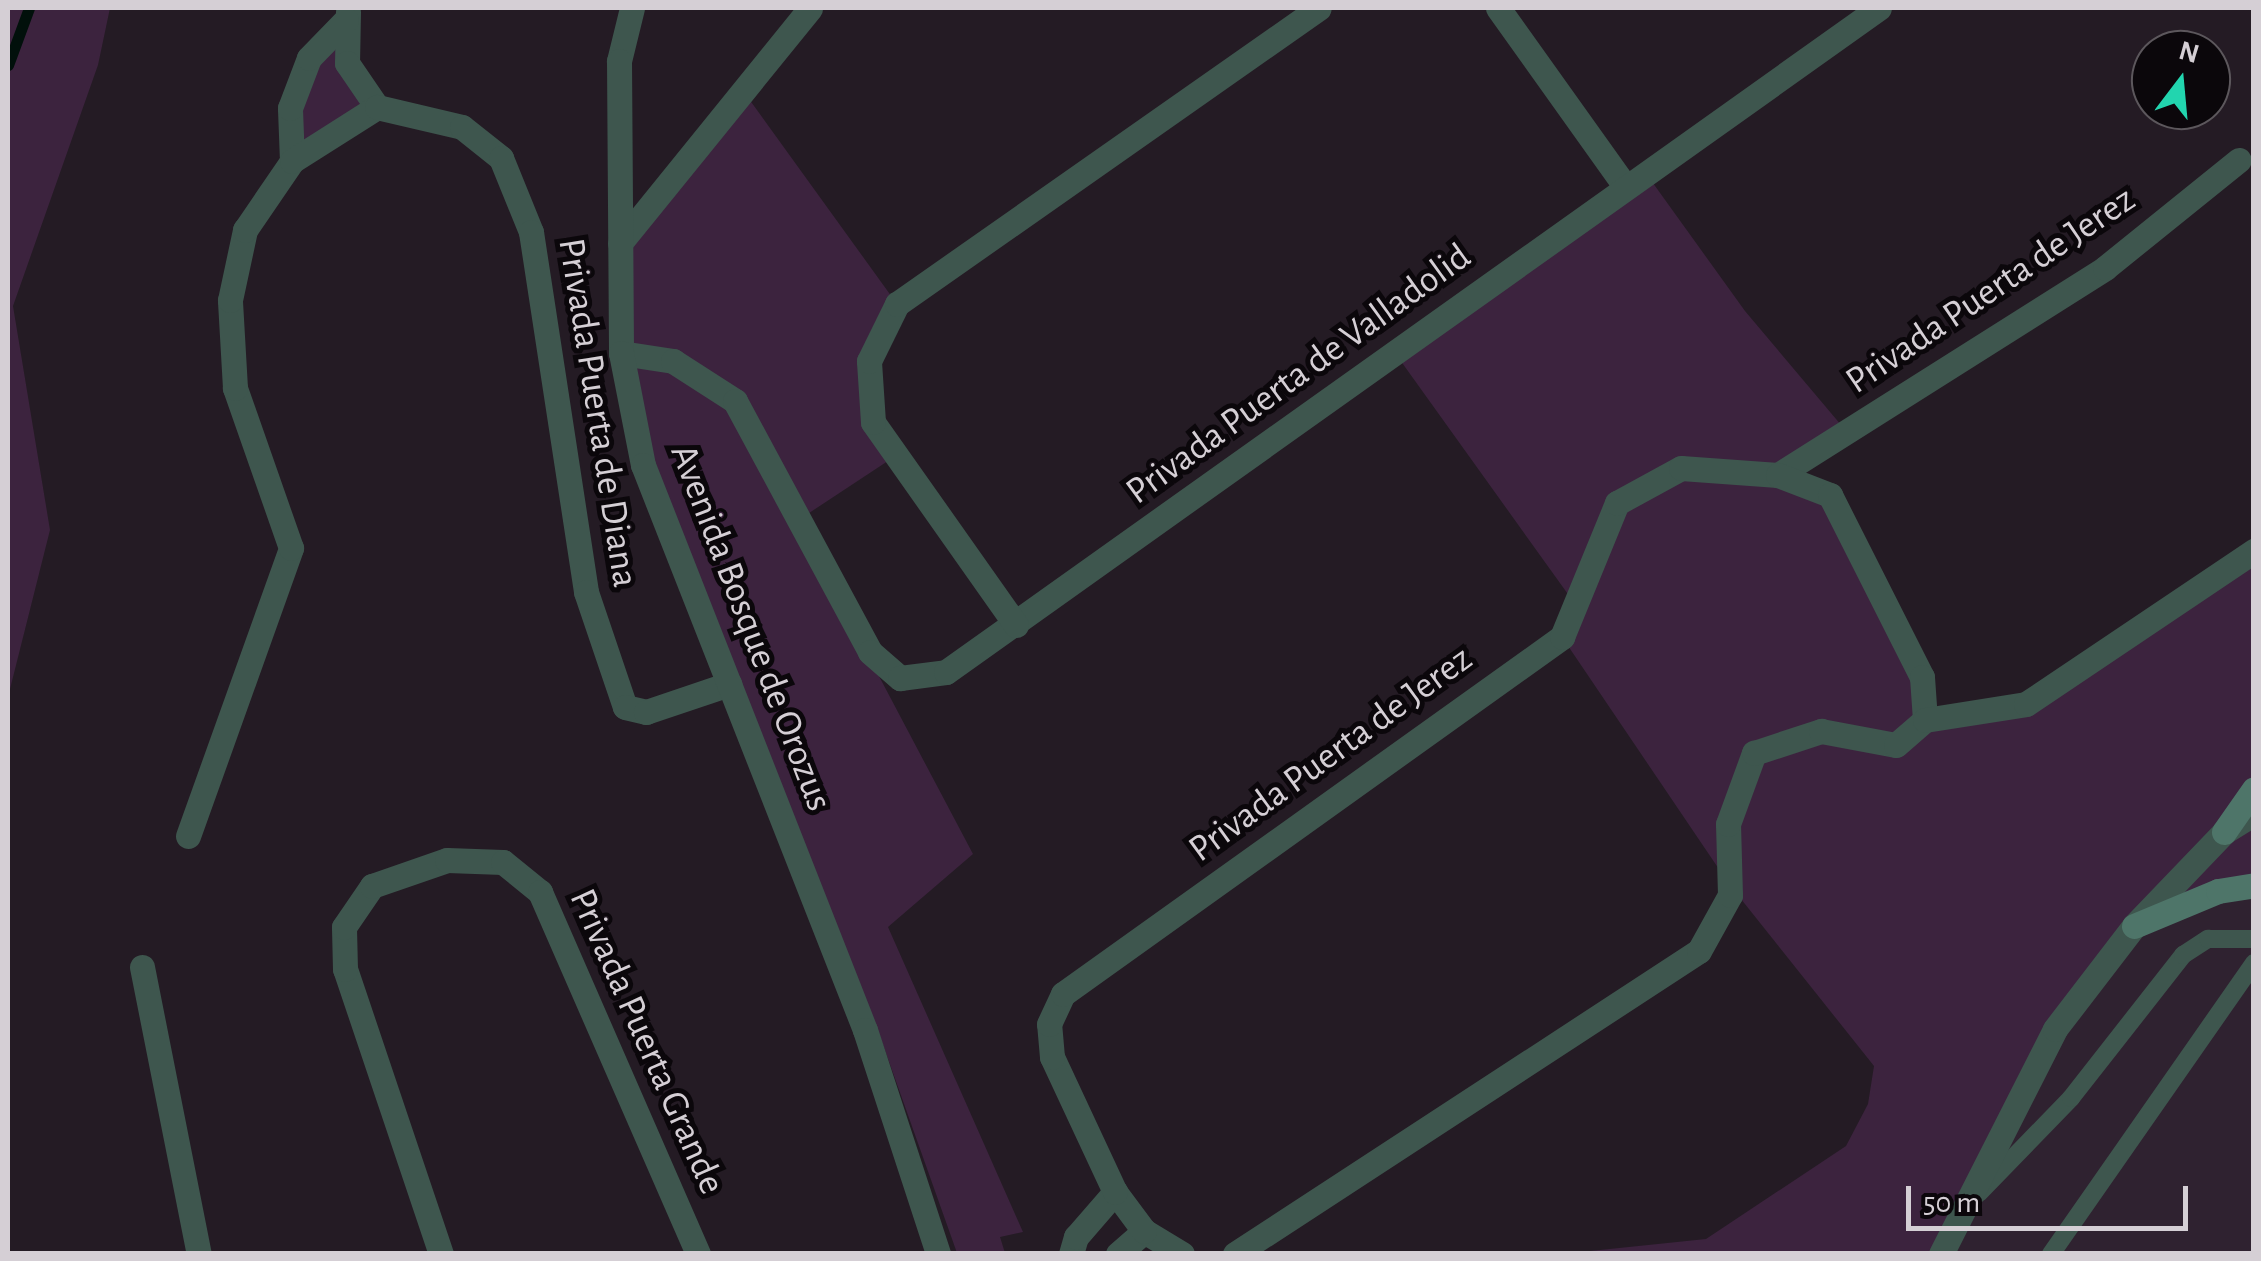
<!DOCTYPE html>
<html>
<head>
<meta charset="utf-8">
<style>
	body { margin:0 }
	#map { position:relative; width:2261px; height:1261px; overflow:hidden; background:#241b24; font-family:"Alegreya Sans",sans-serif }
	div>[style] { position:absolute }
	.built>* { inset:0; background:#2f2230 }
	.green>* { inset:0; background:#3c233e }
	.stream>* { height:11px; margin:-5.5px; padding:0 5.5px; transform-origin:5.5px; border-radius:5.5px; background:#01100b }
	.service>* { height:18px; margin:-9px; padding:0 9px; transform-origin:9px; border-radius:9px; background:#3e564e }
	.minor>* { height:25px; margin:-12.5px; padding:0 12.5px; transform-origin:12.5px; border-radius:12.5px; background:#3e564e }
	.tertiary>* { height:25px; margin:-12.5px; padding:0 12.5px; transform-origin:12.5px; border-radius:12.5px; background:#3e564e }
	.secondary>* { height:25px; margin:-12.5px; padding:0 12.5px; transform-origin:12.5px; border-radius:12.5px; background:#4e7569 }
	span { translate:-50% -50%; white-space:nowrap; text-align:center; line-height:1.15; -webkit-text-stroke:10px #0b070b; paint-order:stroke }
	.street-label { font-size:38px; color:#d5cfd5 }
	.frame { position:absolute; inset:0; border:10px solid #d5cfd5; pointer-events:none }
	.north { position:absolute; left:2131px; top:30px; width:100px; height:100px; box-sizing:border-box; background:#0b070b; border:2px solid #5c575c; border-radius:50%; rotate:16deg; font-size:28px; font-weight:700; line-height:40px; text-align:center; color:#d5cfd5 }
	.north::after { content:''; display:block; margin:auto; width:35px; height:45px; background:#22d5af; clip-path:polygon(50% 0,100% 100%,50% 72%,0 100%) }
	.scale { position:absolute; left:1906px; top:1186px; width:282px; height:45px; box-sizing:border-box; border:5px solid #d5cfd5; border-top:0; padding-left:12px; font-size:30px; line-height:35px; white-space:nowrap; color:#d5cfd5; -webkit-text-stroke:8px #0b070b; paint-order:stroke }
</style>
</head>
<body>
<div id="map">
	<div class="built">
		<i style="clip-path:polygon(2253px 885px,2253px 1253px,1941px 1254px,1995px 1141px,2134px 926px)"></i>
	</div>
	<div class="green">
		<i style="clip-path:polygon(8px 8px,110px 8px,98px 65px,13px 306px,50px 530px,8px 697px)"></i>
		<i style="clip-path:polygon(346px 20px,347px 63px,377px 107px,292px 161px,309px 58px)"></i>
		<i style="clip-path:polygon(744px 92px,897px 304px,869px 361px,873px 422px,897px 455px,797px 521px,973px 854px,888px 927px,1023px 1232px,1000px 1237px,1005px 1253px,957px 1253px,876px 1025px,643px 465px,620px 243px)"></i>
		<i style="clip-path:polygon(1645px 172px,1745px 311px,1847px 432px,1779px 474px,1830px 495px,1922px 677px,1925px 719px,2026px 704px,2253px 551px,2253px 885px,2134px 926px,2055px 1029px,1941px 1253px,1571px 1253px,1706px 1239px,1846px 1146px,1868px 1104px,1874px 1066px,1729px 884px,1562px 637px,1575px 604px,1395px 353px)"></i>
	</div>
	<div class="stream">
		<i style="left:8px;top:65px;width:61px;rotate:-69.8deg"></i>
	</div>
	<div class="service">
		<i style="left:1979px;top:1193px;width:132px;rotate:-45.9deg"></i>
		<i style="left:2071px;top:1098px;width:182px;rotate:-51.9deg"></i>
		<i style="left:2183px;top:955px;width:30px;rotate:-33deg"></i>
		<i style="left:2208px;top:939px;width:46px"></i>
		<i style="left:2051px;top:1254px;width:355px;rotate:-55.1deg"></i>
	</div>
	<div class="minor">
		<i style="left:1498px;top:8px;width:219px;rotate:54.5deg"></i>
		<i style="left:348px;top:12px;width:51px;rotate:91.1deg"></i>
		<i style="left:347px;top:63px;width:53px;rotate:55.7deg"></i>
		<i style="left:292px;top:161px;width:53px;rotate:-92.2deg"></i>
		<i style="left:290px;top:108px;width:53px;rotate:-69.2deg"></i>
		<i style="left:309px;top:58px;width:53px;rotate:-45.8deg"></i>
		<i style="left:620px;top:243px;width:302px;rotate:-51deg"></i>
		<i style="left:621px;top:353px;width:53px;rotate:8.7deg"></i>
		<i style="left:673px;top:361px;width:74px;rotate:32.8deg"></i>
		<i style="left:735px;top:401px;width:285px;rotate:61.7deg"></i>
		<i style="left:870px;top:652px;width:40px;rotate:41deg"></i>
		<i style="left:900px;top:678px;width:46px;rotate:-7.4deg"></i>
		<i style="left:946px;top:672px;width:1145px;rotate:-35.44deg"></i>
		<i style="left:1778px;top:475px;width:387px;rotate:-32.3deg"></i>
		<i style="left:2105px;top:268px;width:172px;rotate:-38.9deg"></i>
		<i style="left:1016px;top:625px;width:248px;rotate:-125.2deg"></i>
		<i style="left:873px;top:422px;width:61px;rotate:-93.8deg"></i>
		<i style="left:869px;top:361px;width:64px;rotate:-63.8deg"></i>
		<i style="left:897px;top:304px;width:515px;rotate:-35.05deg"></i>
		<i style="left:188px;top:836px;width:306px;rotate:-70.3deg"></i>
		<i style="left:291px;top:548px;width:170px;rotate:-109.3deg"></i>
		<i style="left:235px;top:388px;width:88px;rotate:-93.3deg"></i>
		<i style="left:230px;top:300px;width:72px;rotate:-77.9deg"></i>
		<i style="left:245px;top:230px;width:83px;rotate:-55.7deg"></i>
		<i style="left:292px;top:161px;width:101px;rotate:-32.4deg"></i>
		<i style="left:377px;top:107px;width:87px;rotate:13.2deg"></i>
		<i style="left:462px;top:127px;width:50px;rotate:38.5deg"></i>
		<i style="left:501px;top:158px;width:80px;rotate:67.9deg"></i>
		<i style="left:531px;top:232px;width:364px;rotate:81.3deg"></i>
		<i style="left:586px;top:592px;width:121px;rotate:71.3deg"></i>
		<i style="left:625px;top:707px;width:22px;rotate:13deg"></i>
		<i style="left:646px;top:712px;width:88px;rotate:-18.6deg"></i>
		<i style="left:142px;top:967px;width:293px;rotate:78.8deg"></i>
		<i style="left:441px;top:1254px;width:301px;rotate:-108.6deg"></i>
		<i style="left:345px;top:969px;width:42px;rotate:-91.4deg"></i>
		<i style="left:344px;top:927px;width:50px;rotate:-55.7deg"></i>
		<i style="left:372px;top:886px;width:79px;rotate:-19.1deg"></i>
		<i style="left:447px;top:860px;width:56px;rotate:2deg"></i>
		<i style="left:503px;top:862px;width:48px;rotate:39deg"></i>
		<i style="left:540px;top:892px;width:395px;rotate:66.4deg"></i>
		<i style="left:1071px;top:1254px;width:18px;rotate:-74deg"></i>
		<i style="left:1076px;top:1237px;width:60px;rotate:-49.1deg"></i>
		<i style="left:1118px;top:1254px;width:35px;rotate:-41deg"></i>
		<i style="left:1182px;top:1254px;width:44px;rotate:-148.8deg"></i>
		<i style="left:1144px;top:1231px;width:49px;rotate:-126.6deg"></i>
		<i style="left:1115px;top:1192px;width:149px;rotate:-115deg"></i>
		<i style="left:1052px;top:1057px;width:33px;rotate:-95deg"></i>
		<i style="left:1049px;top:1024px;width:33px;rotate:-65deg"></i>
		<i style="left:1063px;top:994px;width:614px;rotate:-35.58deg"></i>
		<i style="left:1562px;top:637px;width:145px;rotate:-67.7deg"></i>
		<i style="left:1617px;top:503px;width:73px;rotate:-28.7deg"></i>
		<i style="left:1681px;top:468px;width:97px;rotate:4.1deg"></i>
		<i style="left:1778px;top:475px;width:56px;rotate:21deg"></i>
		<i style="left:1830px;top:495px;width:204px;rotate:63.2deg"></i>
		<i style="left:1922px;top:677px;width:43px;rotate:86deg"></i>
		<i style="left:1235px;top:1254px;width:554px;rotate:-33.15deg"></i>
		<i style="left:1699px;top:951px;width:64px;rotate:-61deg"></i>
		<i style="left:1730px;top:895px;width:71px;rotate:-91.6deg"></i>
		<i style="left:1728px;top:824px;width:76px;rotate:-69.9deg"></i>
		<i style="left:1754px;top:753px;width:71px;rotate:-18.2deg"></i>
		<i style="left:1821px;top:731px;width:76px;rotate:10.6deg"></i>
		<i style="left:1896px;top:745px;width:38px;rotate:-41deg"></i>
		<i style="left:1925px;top:720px;width:102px;rotate:-9deg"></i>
		<i style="left:2026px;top:704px;width:275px;rotate:-33.9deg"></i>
	</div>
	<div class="tertiary">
		<i style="left:632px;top:8px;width:55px;rotate:103.8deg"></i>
		<i style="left:619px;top:61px;width:292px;rotate:89.6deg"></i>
		<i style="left:621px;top:353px;width:114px;rotate:78.9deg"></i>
		<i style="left:643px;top:465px;width:607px;rotate:68.55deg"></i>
		<i style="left:865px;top:1030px;width:236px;rotate:71.9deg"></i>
		<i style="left:1941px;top:1254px;width:252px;rotate:-63.1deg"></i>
		<i style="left:2055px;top:1029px;width:130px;rotate:-52.5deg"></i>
		<i style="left:2134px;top:926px;width:130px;rotate:-46.2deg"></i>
		<i style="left:2224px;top:832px;width:36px;rotate:-32deg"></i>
	</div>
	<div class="secondary">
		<i style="left:2224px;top:832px;width:52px;rotate:-55.1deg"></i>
		<i style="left:2134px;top:926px;width:91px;rotate:-22.6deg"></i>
		<i style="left:2218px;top:891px;width:36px;rotate:-9deg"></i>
	</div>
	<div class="street-label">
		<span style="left:1991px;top:291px;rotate:-34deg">Privada Puerta de Jerez</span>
		<span style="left:1299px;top:375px;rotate:-36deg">Privada Puerta de Valladolid</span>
		<span style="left:597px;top:413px;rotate:81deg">Privada Puerta de Diana</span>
		<span style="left:750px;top:628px;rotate:69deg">Avenida Bosque de Orozus</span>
		<span style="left:1331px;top:755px;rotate:-36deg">Privada Puerta de Jerez</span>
		<span style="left:646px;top:1042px;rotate:66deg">Privada Puerta Grande</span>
	</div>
	<div class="frame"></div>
	<div class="north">N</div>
	<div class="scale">50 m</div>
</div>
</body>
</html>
